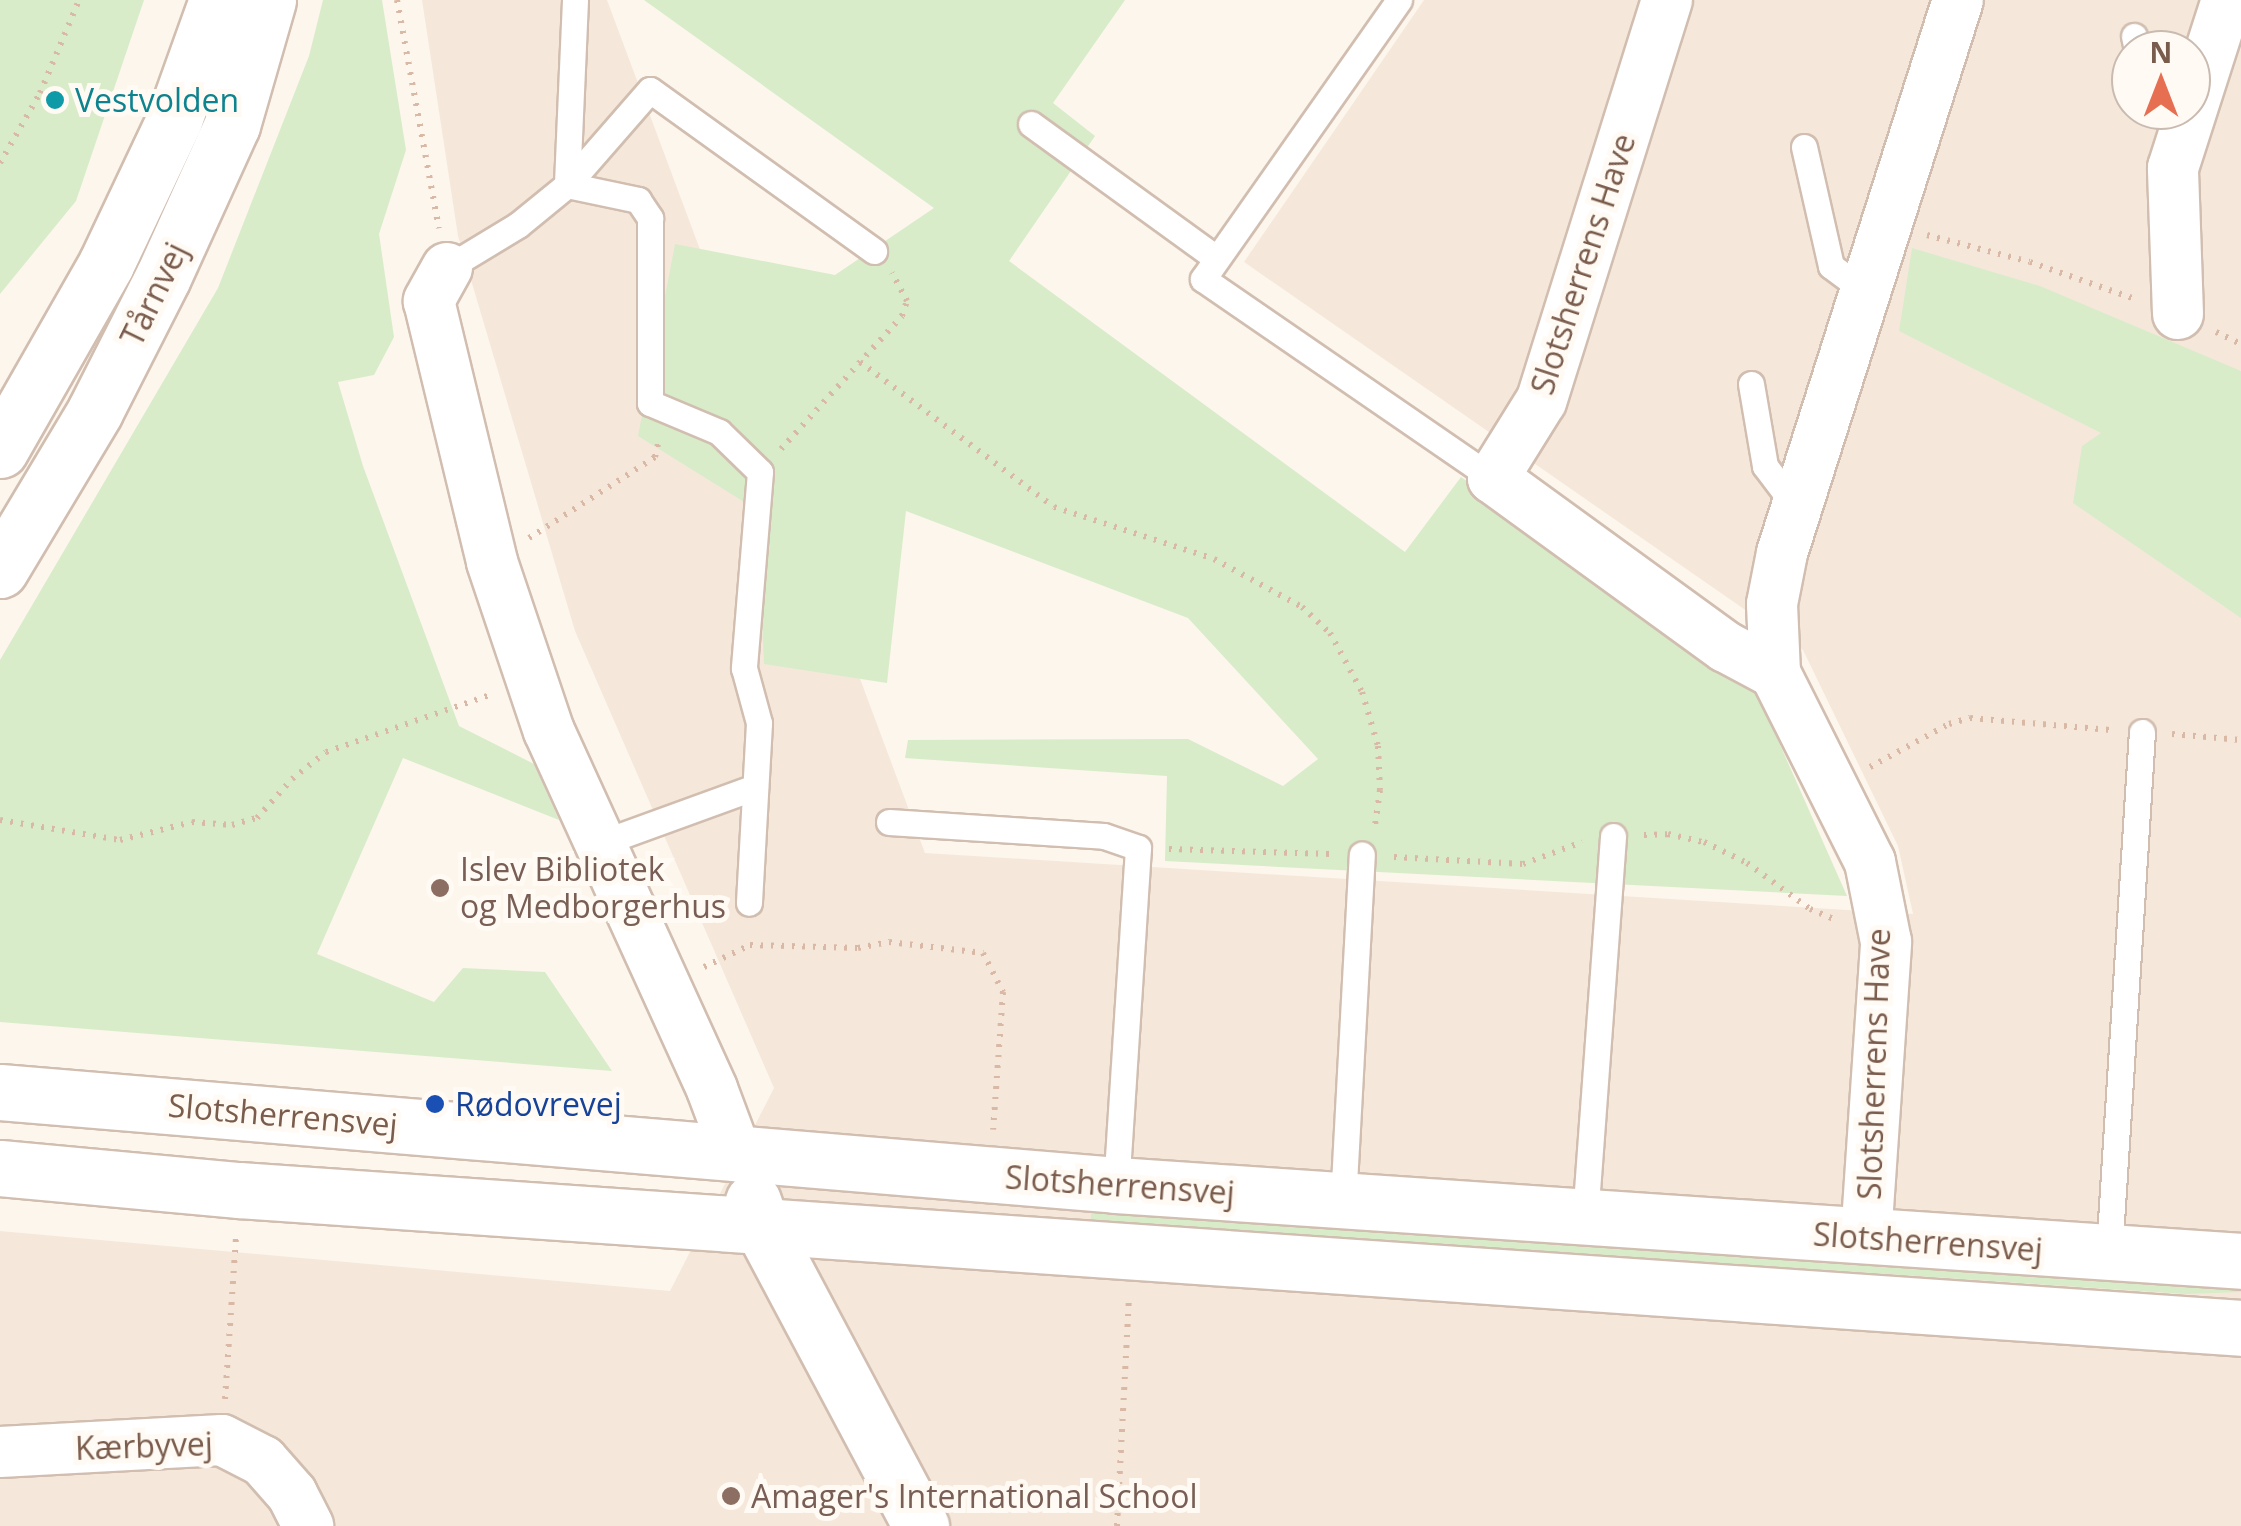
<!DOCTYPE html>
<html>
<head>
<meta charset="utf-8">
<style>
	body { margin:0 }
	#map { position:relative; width:2241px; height:1526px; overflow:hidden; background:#fdf6ec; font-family:"Open Sans",sans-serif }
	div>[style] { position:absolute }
	.residential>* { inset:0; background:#f5e8da }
	.green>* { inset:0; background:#d8ecc9 }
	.path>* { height:6px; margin-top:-3px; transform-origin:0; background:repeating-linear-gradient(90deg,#d9b8a5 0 2.5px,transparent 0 10.5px) }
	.roads { filter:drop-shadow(2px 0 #d1beb0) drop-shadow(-2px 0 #d1beb0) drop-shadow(0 2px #d1beb0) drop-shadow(0 -2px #d1beb0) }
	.service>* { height:25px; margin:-12.5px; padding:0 12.5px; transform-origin:12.5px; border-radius:12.5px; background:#fff }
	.minor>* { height:50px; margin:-25px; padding:0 25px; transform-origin:25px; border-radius:25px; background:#fff }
	.tertiary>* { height:55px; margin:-27.5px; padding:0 27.5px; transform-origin:27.5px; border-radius:27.5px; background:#fff }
	.dots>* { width:28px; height:28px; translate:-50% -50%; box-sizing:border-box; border:5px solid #fffaf3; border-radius:50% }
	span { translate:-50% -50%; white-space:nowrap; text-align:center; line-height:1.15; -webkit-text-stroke:10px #fffaf3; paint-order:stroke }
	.culture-label { font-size:32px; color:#0d838f }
	.left { translate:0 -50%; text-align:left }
	.street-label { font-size:32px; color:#7a5c4d }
	.education-label { font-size:32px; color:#785e54 }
	.transit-label { font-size:32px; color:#164399 }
	.north { position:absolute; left:2111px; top:30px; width:100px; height:100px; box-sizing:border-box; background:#fffaf3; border:2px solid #cabbb1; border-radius:50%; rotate:0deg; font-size:28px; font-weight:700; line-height:40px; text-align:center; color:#7a5c4d }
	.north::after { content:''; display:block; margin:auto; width:35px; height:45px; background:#e76f51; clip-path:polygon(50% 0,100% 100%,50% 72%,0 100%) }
</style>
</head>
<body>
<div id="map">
	<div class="residential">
		<i style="clip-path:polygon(evenodd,422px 0,607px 0,925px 853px,1913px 914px,1898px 846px,1803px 650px,1244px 262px,1424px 0,2241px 0,2241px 1526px,0 1526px,0 1231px,670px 1291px,774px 1088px,575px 631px,458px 236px,422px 0,2131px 50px,2191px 50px,2191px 110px,2131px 110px,2131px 50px)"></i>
	</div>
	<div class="green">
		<i style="clip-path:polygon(0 0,144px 0,76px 201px,0 294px)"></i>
		<i style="clip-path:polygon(323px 0,382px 0,406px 150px,379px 234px,394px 337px,374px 375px,338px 382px,363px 466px,459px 726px,534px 764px,559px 820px,403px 758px,317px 954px,434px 1002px,463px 968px,545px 972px,612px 1071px,0 1022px,0 660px,218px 288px,309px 56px)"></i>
		<i style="clip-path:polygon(644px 0,1125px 0,1053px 103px,1095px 136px,1009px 261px,1405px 552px,1461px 477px,1754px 686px,1847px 896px,1165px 861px,1167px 776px,905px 758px,908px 740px,1188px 739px,1283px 786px,1318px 759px,1188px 618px,906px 511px,887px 683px,764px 664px,757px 510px,638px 436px,675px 244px,835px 275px,934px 208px)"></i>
		<i style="clip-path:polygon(1912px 248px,2040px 286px,2241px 371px,2241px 618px,2073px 503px,2082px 446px,2101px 433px,1899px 331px)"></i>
		<i style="clip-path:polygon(1156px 1206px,2241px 1275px,2241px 1292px,2187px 1294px,1091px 1221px,1091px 1211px)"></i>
	</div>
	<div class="path">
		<i style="left:397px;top:0;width:232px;rotate:79.6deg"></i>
		<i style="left:0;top:163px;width:81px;rotate:-60.3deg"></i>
		<i style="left:40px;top:93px;width:101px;rotate:-67.2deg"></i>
		<i style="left:1927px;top:235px;width:106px;rotate:14.7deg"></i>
		<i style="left:2030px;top:262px;width:111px;rotate:19.4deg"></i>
		<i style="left:2216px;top:332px;width:28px;rotate:26deg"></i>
		<i style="left:860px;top:362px;width:242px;rotate:36.8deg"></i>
		<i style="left:1054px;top:507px;width:168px;rotate:18deg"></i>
		<i style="left:1214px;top:559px;width:100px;rotate:28.6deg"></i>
		<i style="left:1302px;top:607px;width:38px;rotate:43deg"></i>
		<i style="left:1330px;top:633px;width:67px;rotate:61.5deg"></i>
		<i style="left:1362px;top:692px;width:56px;rotate:73.5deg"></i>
		<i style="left:1378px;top:746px;width:44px;rotate:87.4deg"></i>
		<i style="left:1380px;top:790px;width:37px;rotate:98deg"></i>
		<i style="left:781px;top:449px;width:180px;rotate:-47.7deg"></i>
		<i style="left:902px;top:316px;width:16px;rotate:-72deg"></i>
		<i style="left:907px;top:301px;width:32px;rotate:-118deg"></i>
		<i style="left:529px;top:538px;width:150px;rotate:-32.7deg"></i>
		<i style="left:655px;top:457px;width:17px;rotate:-77deg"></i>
		<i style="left:2172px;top:734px;width:69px;rotate:5deg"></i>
		<i style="left:1870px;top:767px;width:90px;rotate:-28.6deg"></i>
		<i style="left:1949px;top:724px;width:22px;rotate:-16deg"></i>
		<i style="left:1970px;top:718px;width:141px;rotate:4.9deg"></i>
		<i style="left:0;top:820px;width:122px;rotate:9.5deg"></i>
		<i style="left:120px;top:840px;width:74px;rotate:-14deg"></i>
		<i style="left:192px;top:822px;width:40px;rotate:4.3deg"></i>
		<i style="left:232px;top:825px;width:26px;rotate:-16deg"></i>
		<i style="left:257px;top:818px;width:52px;rotate:-48.1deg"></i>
		<i style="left:292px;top:779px;width:43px;rotate:-38.5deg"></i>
		<i style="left:326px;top:752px;width:177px;rotate:-19.2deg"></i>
		<i style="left:1644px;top:835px;width:24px;rotate:-2deg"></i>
		<i style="left:1668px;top:834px;width:37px;rotate:13deg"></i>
		<i style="left:1704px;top:842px;width:48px;rotate:26deg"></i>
		<i style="left:1747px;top:863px;width:78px;rotate:36.1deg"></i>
		<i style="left:1810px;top:909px;width:30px;rotate:23deg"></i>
		<i style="left:1169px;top:849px;width:162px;rotate:1.8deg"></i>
		<i style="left:1394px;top:857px;width:129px;rotate:3.1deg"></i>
		<i style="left:1523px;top:864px;width:63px;rotate:-20.4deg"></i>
		<i style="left:704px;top:967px;width:51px;rotate:-25.6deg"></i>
		<i style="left:750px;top:945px;width:108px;rotate:1.6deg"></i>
		<i style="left:858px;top:948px;width:32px;rotate:-11deg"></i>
		<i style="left:889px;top:942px;width:95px;rotate:6.7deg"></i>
		<i style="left:983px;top:953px;width:44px;rotate:62.9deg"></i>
		<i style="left:1003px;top:992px;width:138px;rotate:94.1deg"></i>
		<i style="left:225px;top:1399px;width:162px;rotate:-86.1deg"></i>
		<i style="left:1117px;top:1526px;width:227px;rotate:-87deg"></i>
	</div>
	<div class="roads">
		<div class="service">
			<i style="left:575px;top:0;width:185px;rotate:92.5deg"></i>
			<i style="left:567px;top:185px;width:73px;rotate:11.9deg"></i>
			<i style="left:638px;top:200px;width:22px;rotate:56deg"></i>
			<i style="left:650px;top:218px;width:185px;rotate:90deg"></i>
			<i style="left:650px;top:403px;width:75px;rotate:22.8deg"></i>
			<i style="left:719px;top:432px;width:57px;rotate:44.3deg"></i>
			<i style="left:760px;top:472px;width:197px;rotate:94.7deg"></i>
			<i style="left:744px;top:668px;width:57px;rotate:74.7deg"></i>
			<i style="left:759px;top:723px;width:180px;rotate:93.2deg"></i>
			<i style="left:1399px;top:0;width:341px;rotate:125.1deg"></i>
			<i style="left:1203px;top:279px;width:352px;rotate:34.5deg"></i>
			<i style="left:2134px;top:36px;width:14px;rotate:78deg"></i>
			<i style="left:1031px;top:124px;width:228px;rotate:35.9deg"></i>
			<i style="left:1804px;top:147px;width:122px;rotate:77.2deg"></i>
			<i style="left:1831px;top:266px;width:44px;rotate:36.6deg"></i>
			<i style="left:447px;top:268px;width:83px;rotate:-31.2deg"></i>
			<i style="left:518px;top:225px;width:63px;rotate:-39.2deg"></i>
			<i style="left:567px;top:185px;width:126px;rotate:-48.9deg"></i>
			<i style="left:650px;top:90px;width:276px;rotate:35.7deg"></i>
			<i style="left:1751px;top:384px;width:83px;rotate:80.3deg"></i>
			<i style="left:1765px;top:466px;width:51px;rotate:52.9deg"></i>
			<i style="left:889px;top:822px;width:215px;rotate:3.7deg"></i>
			<i style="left:1104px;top:836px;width:36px;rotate:19deg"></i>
			<i style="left:1138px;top:848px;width:338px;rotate:93.7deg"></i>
			<i style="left:601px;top:843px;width:164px;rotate:-20deg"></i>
			<i style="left:1343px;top:1202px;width:348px;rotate:-86.9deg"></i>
			<i style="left:1585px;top:1218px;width:383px;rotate:-85.8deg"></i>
			<i style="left:2109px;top:1253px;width:522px;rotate:-86.38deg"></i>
		</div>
		<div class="minor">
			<i style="left:1667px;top:0;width:420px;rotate:107.4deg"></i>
			<i style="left:1541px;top:401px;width:91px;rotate:121.9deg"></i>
			<i style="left:1493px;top:478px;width:288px;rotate:36deg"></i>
			<i style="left:1726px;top:647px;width:55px;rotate:28deg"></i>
			<i style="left:447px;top:268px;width:38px;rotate:119deg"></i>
			<i style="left:429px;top:301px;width:268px;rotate:76.4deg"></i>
			<i style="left:492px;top:562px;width:178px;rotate:71.4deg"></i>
			<i style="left:549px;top:731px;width:393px;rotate:65.5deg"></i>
			<i style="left:712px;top:1089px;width:72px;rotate:69.5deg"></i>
			<i style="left:2178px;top:314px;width:146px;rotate:-92deg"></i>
			<i style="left:2173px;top:168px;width:176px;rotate:-72.2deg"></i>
			<i style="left:1866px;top:1238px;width:297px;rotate:-86.1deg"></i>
			<i style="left:1886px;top:942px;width:82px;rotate:-101.3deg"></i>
			<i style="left:1870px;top:862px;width:212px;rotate:-116.7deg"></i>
			<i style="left:1775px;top:673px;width:69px;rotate:-92.5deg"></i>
			<i style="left:1772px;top:604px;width:52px;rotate:-78.9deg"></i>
			<i style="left:1782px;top:553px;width:580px;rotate:-72.35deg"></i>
			<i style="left:0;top:1452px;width:222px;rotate:-3.1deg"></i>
			<i style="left:222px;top:1440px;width:46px;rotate:27.1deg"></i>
			<i style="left:263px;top:1461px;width:44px;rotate:48.7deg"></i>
			<i style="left:292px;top:1494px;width:36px;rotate:63deg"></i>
		</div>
		<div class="tertiary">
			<i style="left:0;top:450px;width:214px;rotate:-60.3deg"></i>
			<i style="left:106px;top:264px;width:159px;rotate:-64.7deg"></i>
			<i style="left:174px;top:120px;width:127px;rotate:-70.3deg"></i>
			<i style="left:0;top:570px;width:185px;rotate:-59.1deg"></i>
			<i style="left:95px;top:411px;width:150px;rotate:-63.1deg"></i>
			<i style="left:163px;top:277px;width:167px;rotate:-65.6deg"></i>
			<i style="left:232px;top:125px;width:130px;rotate:-73.9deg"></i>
			<i style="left:0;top:1092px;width:1120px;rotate:4.76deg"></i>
			<i style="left:1116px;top:1185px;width:1128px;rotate:3.86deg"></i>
			<i style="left:0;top:1168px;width:240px;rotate:5.3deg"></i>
			<i style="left:239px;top:1190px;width:2007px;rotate:3.94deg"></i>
			<i style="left:753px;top:1201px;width:28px;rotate:71deg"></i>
			<i style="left:762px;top:1227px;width:339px;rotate:62deg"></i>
		</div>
	</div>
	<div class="dots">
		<i style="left:55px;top:100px;background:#0f9aa8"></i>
		<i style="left:440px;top:888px;background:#8d6e63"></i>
		<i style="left:435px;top:1104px;background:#1a4fb4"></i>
		<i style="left:731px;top:1496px;background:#8d6e63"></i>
	</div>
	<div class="culture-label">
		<span class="left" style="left:75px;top:100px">Vestvolden</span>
	</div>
	<div class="street-label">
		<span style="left:1583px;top:264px;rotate:-72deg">Slotsherrens Have</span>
		<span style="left:154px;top:294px;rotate:-64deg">Tårnvej</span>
		<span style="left:1874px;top:1064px;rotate:-88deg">Slotsherrens Have</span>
		<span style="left:283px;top:1115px;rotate:5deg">Slotsherrensvej</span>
		<span style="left:1120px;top:1185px;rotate:4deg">Slotsherrensvej</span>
		<span style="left:1928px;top:1242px;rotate:4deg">Slotsherrensvej</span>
		<span style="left:144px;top:1446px;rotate:-2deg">Kærbyvej</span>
	</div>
	<div class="education-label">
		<span class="left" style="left:460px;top:888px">Islev Bibliotek<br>og Medborgerhus</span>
		<span class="left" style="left:751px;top:1496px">Amager's International School</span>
	</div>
	<div class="transit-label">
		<span class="left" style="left:455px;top:1104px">Rødovrevej</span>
	</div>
	<div class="north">N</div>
</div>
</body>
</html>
